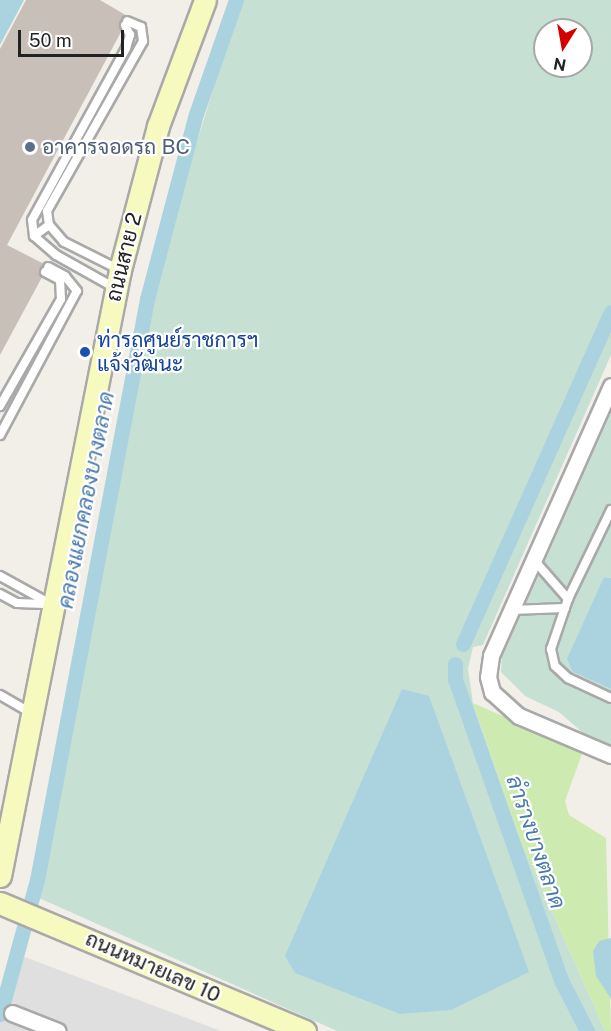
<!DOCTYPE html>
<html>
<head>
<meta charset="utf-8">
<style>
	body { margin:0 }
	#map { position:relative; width:611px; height:1031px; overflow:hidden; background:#f2efe9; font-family:"Public Sans",Sarabun,sans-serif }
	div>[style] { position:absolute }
	.residential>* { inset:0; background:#e0dfdf }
	.grass>* { inset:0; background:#cdebb0 }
	.wetland>* { inset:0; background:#c6e0d4 }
	.water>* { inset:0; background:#aad3df }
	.canal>* { height:15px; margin:-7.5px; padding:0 7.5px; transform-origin:7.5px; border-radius:7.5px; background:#aad3df }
	.building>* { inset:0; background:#c7bfb8 }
	.roads { filter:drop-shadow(2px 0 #a9a9a9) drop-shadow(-2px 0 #a9a9a9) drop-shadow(0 2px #a9a9a9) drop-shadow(0 -2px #a9a9a9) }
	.lane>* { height:8px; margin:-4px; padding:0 4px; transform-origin:4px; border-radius:4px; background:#fff }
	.street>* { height:15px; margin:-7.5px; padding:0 7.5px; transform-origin:7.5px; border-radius:7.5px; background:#fff }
	.secondary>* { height:21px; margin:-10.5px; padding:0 10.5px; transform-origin:10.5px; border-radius:10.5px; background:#f7fabf }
	.dots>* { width:16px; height:16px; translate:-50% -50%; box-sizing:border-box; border:3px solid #fff; border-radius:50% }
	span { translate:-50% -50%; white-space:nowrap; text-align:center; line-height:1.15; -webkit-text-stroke:4.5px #fff; paint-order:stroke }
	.service-label { font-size:21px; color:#4e5e75 }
	.left { translate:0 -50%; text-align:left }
	.street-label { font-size:21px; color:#222 }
	.transit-label { font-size:21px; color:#164399 }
	.water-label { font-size:22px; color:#4a7aab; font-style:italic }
	.north { position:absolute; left:533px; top:18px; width:60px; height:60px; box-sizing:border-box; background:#fff; border:2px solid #a7a7a7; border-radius:50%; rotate:191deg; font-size:16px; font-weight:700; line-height:24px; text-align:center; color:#222 }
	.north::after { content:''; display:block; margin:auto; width:21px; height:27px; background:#d40000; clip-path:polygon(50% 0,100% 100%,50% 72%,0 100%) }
	.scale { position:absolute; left:18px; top:30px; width:106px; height:27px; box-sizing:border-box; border:3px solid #222; border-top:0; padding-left:8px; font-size:18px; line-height:21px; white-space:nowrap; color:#222; -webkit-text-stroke:4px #fff; paint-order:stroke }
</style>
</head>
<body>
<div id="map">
	<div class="residential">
		<i style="clip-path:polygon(14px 953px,221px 1031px,0 1031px,0 998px)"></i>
	</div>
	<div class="grass">
		<i style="clip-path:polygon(473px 703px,583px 751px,565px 801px,569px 815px,606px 838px,611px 1031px,605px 1031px,519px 837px)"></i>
	</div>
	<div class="wetland">
		<i style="clip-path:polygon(evenodd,241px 0,611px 0,611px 355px,483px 645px,473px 647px,468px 669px,473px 703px,519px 837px,605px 1031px,337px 1031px,39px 898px,144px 340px,179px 199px,241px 0,545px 30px,581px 30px,581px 66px,545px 66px,545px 30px)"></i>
		<i style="clip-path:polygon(611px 413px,611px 578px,604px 577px,573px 672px,611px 689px,611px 748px,591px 740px,559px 712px,525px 696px,501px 672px,502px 657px)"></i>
	</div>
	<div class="water">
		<i style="clip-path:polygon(0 0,24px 0,0 45px)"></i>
		<i style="clip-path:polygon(604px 577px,611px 578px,611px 689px,573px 672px,567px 659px)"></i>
		<i style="clip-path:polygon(402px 689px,429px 696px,529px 972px,451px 1010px,400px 1014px,295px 973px,285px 956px)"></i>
		<i style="clip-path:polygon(611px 938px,611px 999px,596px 976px,593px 951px,599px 941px)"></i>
	</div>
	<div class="canal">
		<i style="left:463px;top:644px;width:363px;rotate:-66deg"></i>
		<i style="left:455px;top:664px;width:15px;rotate:90deg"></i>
		<i style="left:455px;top:679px;width:321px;rotate:70.6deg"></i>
		<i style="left:562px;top:982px;width:55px;rotate:63deg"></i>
		<i style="left:0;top:1014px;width:139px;rotate:-74.6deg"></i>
		<i style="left:37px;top:880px;width:591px;rotate:-79.28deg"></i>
		<i style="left:147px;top:299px;width:191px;rotate:-75.2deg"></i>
		<i style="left:196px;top:114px;width:121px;rotate:-70.7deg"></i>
	</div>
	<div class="building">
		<i style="clip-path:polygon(26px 0,100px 0,129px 17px,7px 245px,48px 266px,0 355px,0 49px)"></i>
	</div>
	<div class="roads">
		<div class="lane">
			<i style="left:34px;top:236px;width:19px;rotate:-36deg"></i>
			<i style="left:120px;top:270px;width:63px;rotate:-153.4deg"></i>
			<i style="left:64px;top:242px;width:23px;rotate:-131deg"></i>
			<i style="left:49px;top:225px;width:14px;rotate:-98deg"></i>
			<i style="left:47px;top:211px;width:195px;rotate:-60.5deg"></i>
			<i style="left:143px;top:41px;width:14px;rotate:-98deg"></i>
			<i style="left:141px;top:27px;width:15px;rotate:-157deg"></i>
			<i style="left:115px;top:288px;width:68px;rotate:-150.8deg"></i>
			<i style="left:56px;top:255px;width:29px;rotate:-139deg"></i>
			<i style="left:34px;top:236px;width:16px;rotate:-97deg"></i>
			<i style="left:32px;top:220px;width:196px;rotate:-61.3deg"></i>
			<i style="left:126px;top:48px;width:14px;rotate:-73deg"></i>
			<i style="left:130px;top:35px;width:11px;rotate:-117deg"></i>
			<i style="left:0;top:406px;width:123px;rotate:-60.3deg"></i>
			<i style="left:61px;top:299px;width:19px;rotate:-93deg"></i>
			<i style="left:60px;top:280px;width:17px;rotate:-152deg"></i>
			<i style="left:0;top:435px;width:163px;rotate:-61.9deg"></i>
			<i style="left:77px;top:291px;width:19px;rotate:-129deg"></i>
			<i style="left:65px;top:276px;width:19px;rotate:-152deg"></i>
			<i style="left:611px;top:510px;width:99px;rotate:115.8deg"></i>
			<i style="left:568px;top:599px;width:53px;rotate:108.8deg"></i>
			<i style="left:551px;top:649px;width:17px;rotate:77deg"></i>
			<i style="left:555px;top:666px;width:18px;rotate:43deg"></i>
			<i style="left:568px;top:678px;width:47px;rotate:24.9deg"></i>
			<i style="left:534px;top:560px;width:52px;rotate:48.9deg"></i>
			<i style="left:0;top:576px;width:58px;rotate:28.8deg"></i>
			<i style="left:0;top:594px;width:19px;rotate:28deg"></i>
			<i style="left:17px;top:603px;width:34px;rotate:2deg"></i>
			<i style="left:511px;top:610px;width:54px;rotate:-2.1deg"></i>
			<i style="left:0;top:695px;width:34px;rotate:30deg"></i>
		</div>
		<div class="street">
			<i style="left:611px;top:386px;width:295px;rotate:114deg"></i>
			<i style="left:491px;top:656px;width:21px;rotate:98deg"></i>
			<i style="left:488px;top:677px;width:16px;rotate:75deg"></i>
			<i style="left:492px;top:692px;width:36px;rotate:42deg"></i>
			<i style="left:519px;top:716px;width:100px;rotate:23deg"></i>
			<i style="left:12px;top:1013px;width:49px;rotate:21.4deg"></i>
		</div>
		<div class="secondary">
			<i style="left:0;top:876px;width:618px;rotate:-78.8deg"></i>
			<i style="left:120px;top:270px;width:149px;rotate:-75.2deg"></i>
			<i style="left:158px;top:126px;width:134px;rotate:-69.5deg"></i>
			<i style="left:0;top:903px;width:331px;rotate:22.8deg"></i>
		</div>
	</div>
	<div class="dots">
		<i style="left:30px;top:147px;background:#5c6f8a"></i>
		<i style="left:85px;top:352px;background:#1a4fb4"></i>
	</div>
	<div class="service-label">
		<span class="left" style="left:42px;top:147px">อาคารจอดรถ BC</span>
	</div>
	<div class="street-label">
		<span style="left:124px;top:257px;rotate:-76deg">ถนนสาย 2</span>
		<span style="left:153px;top:967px;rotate:24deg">ถนนหมายเลข 10</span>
	</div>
	<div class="transit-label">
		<span class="left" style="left:97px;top:352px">ท่ารถศูนย์ราชการฯ<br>แจ้งวัฒนะ</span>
	</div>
	<div class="water-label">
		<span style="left:86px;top:500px;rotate:-79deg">คลองแยกคลองบางตลาด</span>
		<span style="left:536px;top:842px;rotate:71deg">ลำรางบางตลาด</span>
	</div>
	<div class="north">N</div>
	<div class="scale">50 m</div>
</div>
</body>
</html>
